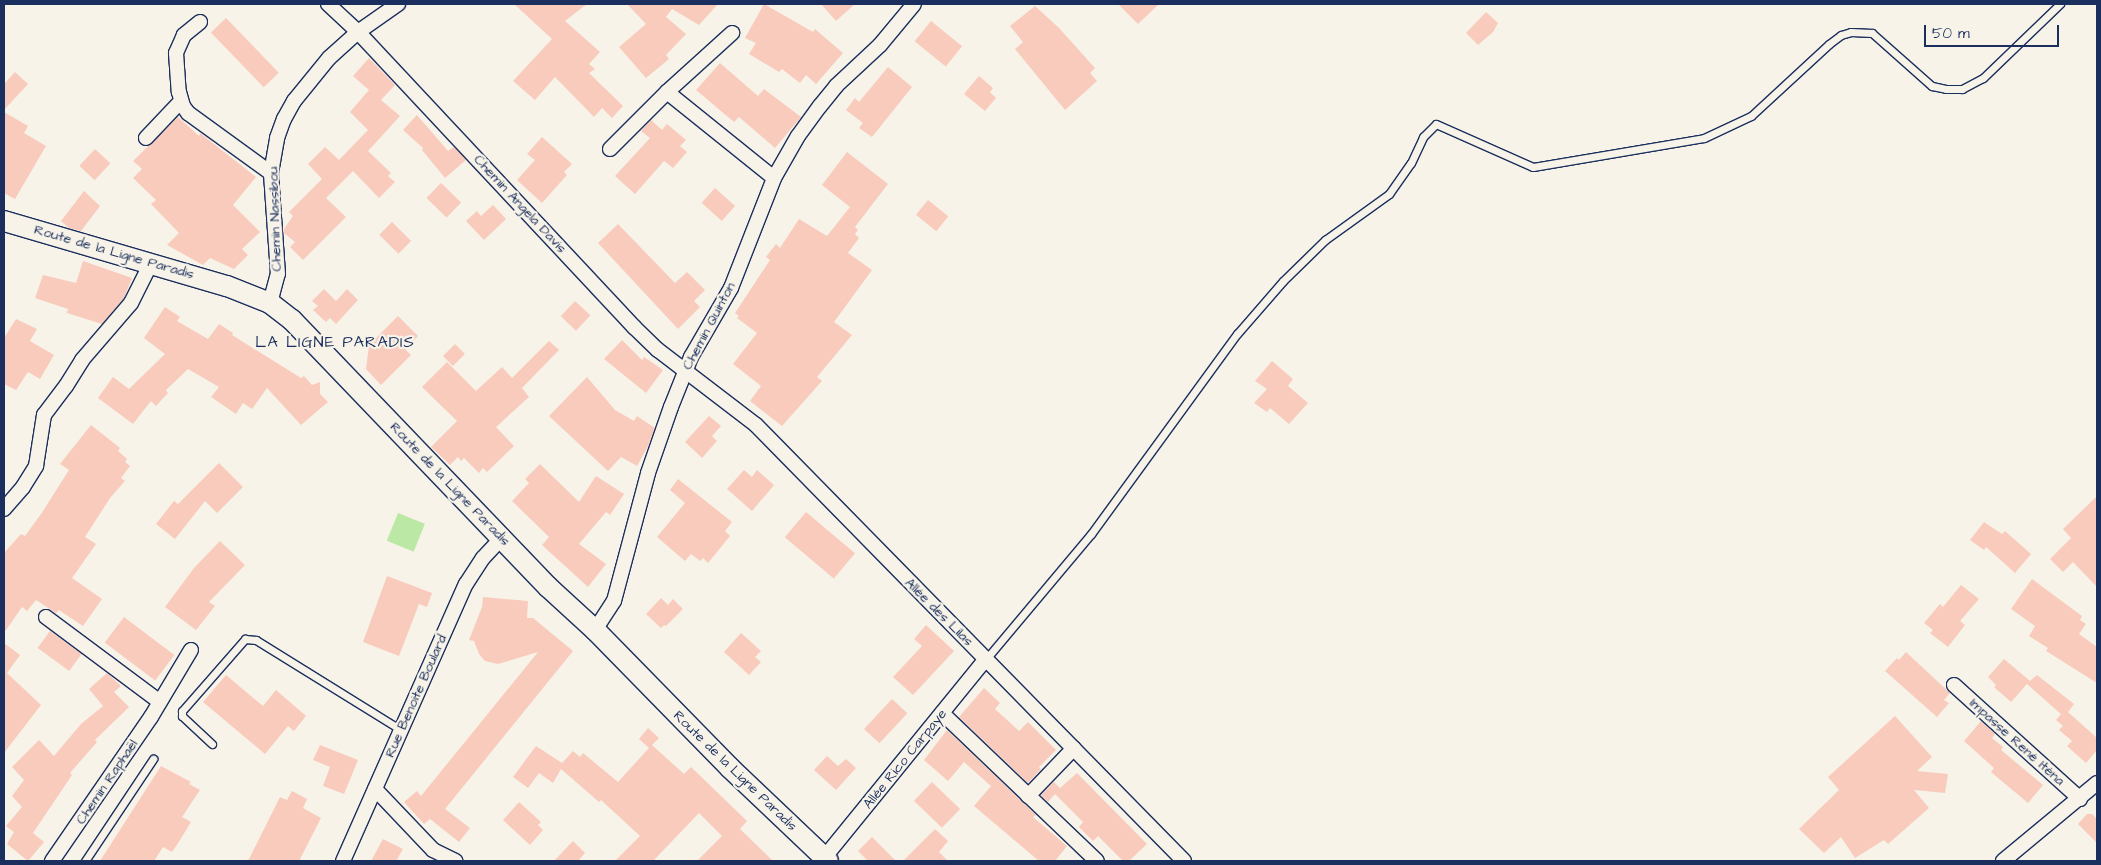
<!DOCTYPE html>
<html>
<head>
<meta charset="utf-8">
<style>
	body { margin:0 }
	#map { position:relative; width:2101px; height:865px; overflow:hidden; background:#f7f3e8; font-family:"Architects Daughter",sans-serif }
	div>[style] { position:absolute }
	.green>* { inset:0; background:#bce8a5; transform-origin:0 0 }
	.building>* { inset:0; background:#f9cbbc; transform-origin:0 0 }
	.roads { filter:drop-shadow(1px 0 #1b2f5e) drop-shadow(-1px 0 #1b2f5e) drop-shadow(0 1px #1b2f5e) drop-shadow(0 -1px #1b2f5e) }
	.service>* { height:7px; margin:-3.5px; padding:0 3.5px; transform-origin:3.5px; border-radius:3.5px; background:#f7f3e8 }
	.minor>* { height:14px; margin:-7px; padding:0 7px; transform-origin:7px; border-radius:7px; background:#f7f3e8 }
	.secondary>* { height:20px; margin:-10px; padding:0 10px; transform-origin:10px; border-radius:10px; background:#f7f3e8 }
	span { translate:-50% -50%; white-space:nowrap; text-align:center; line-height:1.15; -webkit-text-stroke:4.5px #f7f3e8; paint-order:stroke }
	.street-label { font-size:14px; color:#1b2f5e }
	.quarter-label { font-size:16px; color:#1b2f5e; letter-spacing:1px }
	.frame { position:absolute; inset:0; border:5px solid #1b2f5e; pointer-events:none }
	.scale { position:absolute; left:1924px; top:25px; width:135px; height:22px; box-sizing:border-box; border:2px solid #1b2f5e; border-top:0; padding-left:6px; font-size:15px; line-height:18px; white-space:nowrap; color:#1b2f5e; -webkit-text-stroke:4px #f7f3e8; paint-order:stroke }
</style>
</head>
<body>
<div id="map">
	<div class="green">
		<i style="left:398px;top:513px;width:29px;height:30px;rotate:22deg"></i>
	</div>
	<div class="building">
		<i style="clip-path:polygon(514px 4px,587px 4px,565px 21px,600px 52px,589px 64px,595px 69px,589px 73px,623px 106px,612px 118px,602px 108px,594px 117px,555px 77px,535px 100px,513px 81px,552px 39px)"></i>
		<i style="clip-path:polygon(627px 4px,718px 4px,699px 25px,672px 9px,666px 17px,686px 34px,666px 55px,669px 59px,646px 78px,619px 47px,646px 24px)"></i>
		<i style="clip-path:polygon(764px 4px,813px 32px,815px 29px,843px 53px,816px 84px,806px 75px,800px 83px,782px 69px,779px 72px,749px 54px,756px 43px,745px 38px)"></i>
		<i style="clip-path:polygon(821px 4px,855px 4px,836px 21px)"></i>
		<i style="clip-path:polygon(1118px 4px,1159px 4px,1138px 24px)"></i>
		<i style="clip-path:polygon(1035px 6px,1059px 28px,1095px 68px,1090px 73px,1097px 81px,1065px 110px,1015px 49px,1023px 42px,1010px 26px)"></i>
		<i style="clip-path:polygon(1486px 12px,1498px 23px,1493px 32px,1478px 45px,1466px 33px)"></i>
		<i style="left:226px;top:18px;width:76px;height:21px;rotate:46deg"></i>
		<i style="left:931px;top:21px;width:40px;height:26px;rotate:39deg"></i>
		<i style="clip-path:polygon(369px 58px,395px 85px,381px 100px,400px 116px,368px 151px,391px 173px,388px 176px,395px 182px,379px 198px,353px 171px,326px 198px,346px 217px,303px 260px,290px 247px,295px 242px,284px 233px,284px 229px,293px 216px,289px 212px,322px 179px,308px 164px,325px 147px,339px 160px,368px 130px,350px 112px,369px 90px,353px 76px)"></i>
		<i style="clip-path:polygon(720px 63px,758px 96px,764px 89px,801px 117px,775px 148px,739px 117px,734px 122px,696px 90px)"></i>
		<i style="clip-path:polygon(888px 67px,912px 87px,872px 137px,859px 128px,863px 123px,846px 110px,855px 98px,859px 102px)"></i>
		<i style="clip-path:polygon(15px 72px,28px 84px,4px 110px,4px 84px)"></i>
		<i style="clip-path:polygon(979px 76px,993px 88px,990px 92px,996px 98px,985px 111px,964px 94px)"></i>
		<i style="clip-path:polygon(4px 112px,28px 126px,24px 133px,46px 146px,15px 199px,4px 193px)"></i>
		<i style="clip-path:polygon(417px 115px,448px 151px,454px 147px,466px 160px,445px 178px,422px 150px,423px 148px,403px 130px)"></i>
		<i style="clip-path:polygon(178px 117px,199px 136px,200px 133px,256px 177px,233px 205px,260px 232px,242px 249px,248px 255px,234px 269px,210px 258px,203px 265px,167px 245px,179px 233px,151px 204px,156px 200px,133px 178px,142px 169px,133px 161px)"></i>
		<i style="clip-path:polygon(651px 120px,662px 130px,667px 124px,686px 140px,680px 146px,687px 152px,673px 168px,664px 161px,635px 194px,615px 176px,650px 138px,641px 131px)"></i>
		<i style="clip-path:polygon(542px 137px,572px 164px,564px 172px,567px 175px,542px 203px,517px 180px,535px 160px,527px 154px)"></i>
		<i style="left:95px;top:149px;width:21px;height:23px;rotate:43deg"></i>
		<i style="clip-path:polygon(847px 152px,888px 184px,855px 227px,858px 230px,855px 234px,859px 238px,848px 253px,872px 270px,834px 322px,852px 335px,817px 377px,822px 381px,782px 426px,750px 401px,761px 386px,733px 364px,757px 333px,737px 318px,739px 316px,735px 313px,770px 260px,766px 257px,776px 244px,780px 248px,799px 219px,827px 236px,850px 207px,822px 185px)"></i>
		<i style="left:441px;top:183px;width:28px;height:21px;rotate:44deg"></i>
		<i style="left:715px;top:188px;width:27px;height:20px;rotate:42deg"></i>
		<i style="clip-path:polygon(84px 191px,100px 206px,81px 231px,69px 228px,61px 221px)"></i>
		<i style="left:928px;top:200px;width:26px;height:19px;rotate:39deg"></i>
		<i style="clip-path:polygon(493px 205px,506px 219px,484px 240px,466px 221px,477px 211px,481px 216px)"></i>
		<i style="left:392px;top:222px;width:27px;height:18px;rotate:45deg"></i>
		<i style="clip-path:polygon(618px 224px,675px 283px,687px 272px,705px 290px,694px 301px,700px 307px,678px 329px,598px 243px)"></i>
		<i style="clip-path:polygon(83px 261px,132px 278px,124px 298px,102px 324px,67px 313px,68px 309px,35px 298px,43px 275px,76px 283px)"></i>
		<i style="clip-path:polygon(324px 289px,336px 301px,347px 289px,358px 300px,336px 324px,330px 318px,326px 322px,313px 310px,318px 306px,312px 301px)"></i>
		<i style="left:575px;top:301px;width:21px;height:21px;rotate:43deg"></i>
		<i style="clip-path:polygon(165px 307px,180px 317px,177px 321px,208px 339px,219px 324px,233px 333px,232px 335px,301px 378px,304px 376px,312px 385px,320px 382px,320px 394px,328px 402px,301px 425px,267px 388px,252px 409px,243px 403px,236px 414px,211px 397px,219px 387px,188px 369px,166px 390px,168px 393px,156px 406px,151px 401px,133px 424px,98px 398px,113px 377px,129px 389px,165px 354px,144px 338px)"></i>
		<i style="clip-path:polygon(398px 316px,418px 336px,405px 349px,411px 355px,381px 385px,366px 369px,369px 345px)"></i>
		<i style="clip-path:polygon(16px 319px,37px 329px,30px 341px,54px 355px,40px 379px,28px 372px,16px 390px,4px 384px,4px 338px)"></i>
		<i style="clip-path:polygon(622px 340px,642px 360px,644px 357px,663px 370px,646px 393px,604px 359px)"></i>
		<i style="clip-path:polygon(549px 341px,559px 350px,522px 388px,529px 397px,496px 427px,514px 446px,487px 472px,483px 468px,479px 473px,464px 458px,461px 461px,458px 457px,450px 465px,431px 447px,457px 421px,422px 387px,447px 362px,476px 391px,502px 367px,512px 378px)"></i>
		<i style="left:455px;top:344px;width:14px;height:17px;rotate:45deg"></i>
		<i style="clip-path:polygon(1272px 361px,1293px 379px,1288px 386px,1308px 403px,1289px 424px,1270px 408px,1267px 412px,1254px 403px,1267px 389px,1255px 381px)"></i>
		<i style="clip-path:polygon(587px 377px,615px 410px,634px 421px,637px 416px,655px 428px,647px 448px,637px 466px,621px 457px,608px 471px,549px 416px)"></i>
		<i style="clip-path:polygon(709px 416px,721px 426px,712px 436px,717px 441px,702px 458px,685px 442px)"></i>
		<i style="clip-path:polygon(91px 425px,120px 448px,118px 451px,127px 459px,125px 462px,130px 466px,121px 478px,125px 481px,110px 498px,85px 537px,96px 544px,72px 578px,102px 599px,83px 626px,59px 610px,56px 613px,36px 600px,27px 611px,22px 607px,4px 633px,4px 553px,21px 534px,25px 536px,41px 514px,69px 470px,60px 464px)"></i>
		<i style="clip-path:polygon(219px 463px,243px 487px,217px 513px,205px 501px,175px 539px,156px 524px,174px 501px,178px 504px)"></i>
		<i style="clip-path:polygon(540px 464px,579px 502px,596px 476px,624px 494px,610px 515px,606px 512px,579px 544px,606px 564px,588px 587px,542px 545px,549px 537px,512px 501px,529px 483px,525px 479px)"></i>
		<i style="clip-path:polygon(744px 470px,752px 477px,757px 470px,774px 485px,752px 511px,727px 489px)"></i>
		<i style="clip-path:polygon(678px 479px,732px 522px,725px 531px,730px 536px,708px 563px,703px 558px,700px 561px,691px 554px,685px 561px,657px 537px,685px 503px,670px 490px)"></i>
		<i style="clip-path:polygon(2097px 496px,2097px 587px,2073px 562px,2063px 572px,2050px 559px,2071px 538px,2063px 529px)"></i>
		<i style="left:806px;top:512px;width:64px;height:33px;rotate:40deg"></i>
		<i style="clip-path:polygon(1984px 522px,2002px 534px,2005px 531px,2031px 554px,2015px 573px,1986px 547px,1984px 550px,1970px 540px)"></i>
		<i style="clip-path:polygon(220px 541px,245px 565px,209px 602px,215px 606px,196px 630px,165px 607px,194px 568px)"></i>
		<i style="clip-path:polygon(387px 576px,432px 593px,427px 607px,419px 604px,399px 656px,363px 642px)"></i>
		<i style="clip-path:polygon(2032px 579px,2082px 616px,2080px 620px,2086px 624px,2079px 634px,2097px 647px,2097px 683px,2046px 651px,2048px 648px,2029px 636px,2035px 626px,2011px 609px)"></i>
		<i style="clip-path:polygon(1961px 585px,1979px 599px,1960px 621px,1965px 625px,1948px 647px,1930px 633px,1933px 630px,1924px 623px,1940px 604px,1943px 607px)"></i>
		<i style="clip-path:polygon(483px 597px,528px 601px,527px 618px,533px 618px,573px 651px,445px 809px,470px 828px,459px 842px,430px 819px,424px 824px,404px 802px,417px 791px,421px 796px,538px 652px,498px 664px,485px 661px,479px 654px,474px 641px,469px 640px,482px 607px)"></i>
		<i style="clip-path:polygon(661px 598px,668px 605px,673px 599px,683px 609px,666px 626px,664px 625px,661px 628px,646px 614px)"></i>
		<i style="left:124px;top:617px;width:63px;height:32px;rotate:37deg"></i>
		<i style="clip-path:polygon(926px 625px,954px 651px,913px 695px,893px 677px,922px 646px,914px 639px)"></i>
		<i style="left:50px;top:631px;width:39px;height:21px;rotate:36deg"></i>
		<i style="clip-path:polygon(741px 633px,761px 651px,755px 657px,761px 662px,749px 675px,724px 652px)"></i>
		<i style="clip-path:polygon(4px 643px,20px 655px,7px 673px,41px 705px,4px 753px)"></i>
		<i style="clip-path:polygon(1906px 652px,1950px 693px,1944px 700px,1949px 703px,1937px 717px,1885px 671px,1897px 658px,1899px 660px)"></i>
		<i style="clip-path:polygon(2004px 659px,2030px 681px,2037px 675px,2074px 704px,2068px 712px,2097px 738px,2097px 750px,2086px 763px,2067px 746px,2072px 741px,2059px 730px,2063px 726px,2056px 720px,2061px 714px,2027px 684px,2011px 702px,1994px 687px,1996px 685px,1988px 677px)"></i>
		<i style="clip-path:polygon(107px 673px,121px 686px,114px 692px,129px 707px,95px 740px,97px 742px,70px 773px,72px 775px,33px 833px,44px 842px,28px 861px,7px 844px,14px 832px,6px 826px,22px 807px,12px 796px,24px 780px,12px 767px,39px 740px,54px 756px,81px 724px,103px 706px,89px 689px)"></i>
		<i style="clip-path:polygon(226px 675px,263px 706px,276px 690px,306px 716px,294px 731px,288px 726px,265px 754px,203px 702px)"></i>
		<i style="clip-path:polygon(984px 688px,1000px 703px,995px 709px,1019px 731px,1028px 722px,1056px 750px,1039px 767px,1041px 769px,1028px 783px,959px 717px)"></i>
		<i style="left:892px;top:699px;width:21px;height:41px;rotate:43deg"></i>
		<i style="clip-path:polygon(1895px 716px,1932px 757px,1917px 771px,1948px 774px,1945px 793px,1914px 790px,1929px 808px,1888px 844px,1884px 840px,1855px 858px,1841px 837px,1824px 853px,1799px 829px,1839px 790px,1828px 777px)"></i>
		<i style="clip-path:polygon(1981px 721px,1995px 734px,1992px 738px,2003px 747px,2001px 750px,2043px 785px,2028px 803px,1991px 772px,1994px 768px,1964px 741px)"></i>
		<i style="clip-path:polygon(648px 728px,659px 738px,652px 745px,684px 774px,691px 767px,747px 821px,740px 829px,773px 861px,697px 861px,722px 836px,699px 813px,653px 861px,615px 861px,640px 836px,601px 800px,599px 802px,561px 769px,553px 783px,539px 773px,528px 788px,513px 777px,536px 746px,562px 763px,573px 751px,580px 757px,583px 753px,618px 782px,649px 748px,639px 739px)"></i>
		<i style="clip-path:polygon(947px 730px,1036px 815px,1033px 817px,1067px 846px,1055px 861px,1039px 861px,974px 806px,991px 786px,964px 762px,948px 781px,924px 760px)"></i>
		<i style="clip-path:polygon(320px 745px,358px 760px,344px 794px,323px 786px,330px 767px,313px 760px)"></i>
		<i style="clip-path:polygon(827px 756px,838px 766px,846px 759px,856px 768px,836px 790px,814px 770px)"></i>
		<i style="clip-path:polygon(161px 766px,191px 782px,189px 784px,200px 790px,182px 817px,191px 822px,180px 840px,172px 852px,163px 847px,154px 861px,100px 861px)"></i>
		<i style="clip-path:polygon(1077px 773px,1147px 844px,1129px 861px,1123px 861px,1098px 836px,1093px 841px,1079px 827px,1083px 822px,1055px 794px,1048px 802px,1041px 795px,1054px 782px,1060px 788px,1058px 790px)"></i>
		<i style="left:932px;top:782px;width:39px;height:26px;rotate:44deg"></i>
		<i style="clip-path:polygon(292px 791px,307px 799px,303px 808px,321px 818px,299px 861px,248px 861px,280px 797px,287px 800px)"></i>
		<i style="clip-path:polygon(519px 802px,541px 822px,538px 825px,543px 830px,530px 845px,503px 820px)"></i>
		<i style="clip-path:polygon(2087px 814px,2092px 814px,2097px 819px,2097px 843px,2078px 824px)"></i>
		<i style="clip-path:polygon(935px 829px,948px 841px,939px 852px,948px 861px,903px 861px)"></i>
		<i style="clip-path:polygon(872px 837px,896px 861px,868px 861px,858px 851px)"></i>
		<i style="clip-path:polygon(383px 839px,403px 849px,396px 861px,371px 861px)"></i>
		<i style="clip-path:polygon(573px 841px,585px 853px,578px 861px,554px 861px)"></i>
	</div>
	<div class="roads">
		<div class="service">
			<i style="left:986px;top:659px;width:163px;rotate:-50deg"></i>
			<i style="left:1091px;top:534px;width:248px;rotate:-53.9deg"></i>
			<i style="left:1237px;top:334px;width:70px;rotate:-49deg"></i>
			<i style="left:1283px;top:281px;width:59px;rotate:-44.3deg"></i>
			<i style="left:1325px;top:240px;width:79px;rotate:-35.7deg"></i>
			<i style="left:1389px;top:194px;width:38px;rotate:-55deg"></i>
			<i style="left:1411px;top:163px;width:29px;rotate:-65deg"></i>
			<i style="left:1423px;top:137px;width:18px;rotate:-45deg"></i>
			<i style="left:1436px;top:124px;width:106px;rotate:23.9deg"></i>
			<i style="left:1533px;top:167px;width:173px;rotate:-9.6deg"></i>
			<i style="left:1704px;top:138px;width:52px;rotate:-25.1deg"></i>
			<i style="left:1751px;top:116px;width:106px;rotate:-42.7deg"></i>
			<i style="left:1829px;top:44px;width:15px;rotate:-37deg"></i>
			<i style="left:1841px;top:35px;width:10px;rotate:-17deg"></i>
			<i style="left:1851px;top:32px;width:21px;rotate:3deg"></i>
			<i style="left:1872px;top:33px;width:80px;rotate:41.5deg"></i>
			<i style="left:1932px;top:86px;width:14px;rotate:12deg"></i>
			<i style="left:1946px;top:89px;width:16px"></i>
			<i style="left:1962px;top:89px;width:24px;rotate:-28deg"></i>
			<i style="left:1983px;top:78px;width:107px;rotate:-43.9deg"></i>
			<i style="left:212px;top:744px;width:41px;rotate:-137deg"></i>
			<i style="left:182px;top:716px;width:5px;rotate:-90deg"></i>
			<i style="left:182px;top:711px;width:96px;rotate:-48.8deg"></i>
			<i style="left:245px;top:639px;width:11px;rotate:5deg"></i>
			<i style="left:256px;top:640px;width:171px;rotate:31.8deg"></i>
			<i style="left:85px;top:861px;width:123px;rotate:-56.3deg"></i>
		</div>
		<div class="minor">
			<i style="left:328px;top:4px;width:41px;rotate:43deg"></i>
			<i style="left:358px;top:32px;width:404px;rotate:46.9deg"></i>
			<i style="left:634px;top:327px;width:33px;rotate:44deg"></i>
			<i style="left:658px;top:350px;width:123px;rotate:37.4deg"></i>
			<i style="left:756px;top:425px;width:611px;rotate:45.53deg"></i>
			<i style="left:200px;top:22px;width:21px;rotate:141deg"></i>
			<i style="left:184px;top:35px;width:20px;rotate:114deg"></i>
			<i style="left:176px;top:53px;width:39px;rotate:86deg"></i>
			<i style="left:179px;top:92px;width:15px;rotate:74deg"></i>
			<i style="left:183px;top:106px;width:9px;rotate:54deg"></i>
			<i style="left:188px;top:113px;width:102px;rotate:35.9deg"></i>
			<i style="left:667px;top:92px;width:137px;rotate:38.8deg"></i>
			<i style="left:146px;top:138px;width:51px;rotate:-46.6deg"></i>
			<i style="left:610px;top:149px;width:81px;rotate:-45deg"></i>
			<i style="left:667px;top:92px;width:88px;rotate:-42.2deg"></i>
			<i style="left:270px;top:303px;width:30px;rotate:-75deg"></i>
			<i style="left:278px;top:274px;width:101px;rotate:-94deg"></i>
			<i style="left:271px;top:173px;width:36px;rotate:-80deg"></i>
			<i style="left:277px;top:138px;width:20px;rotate:-70deg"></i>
			<i style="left:284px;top:119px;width:21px;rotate:-61deg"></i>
			<i style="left:294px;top:101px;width:55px;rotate:-50.9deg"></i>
			<i style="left:329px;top:58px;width:39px;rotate:-42deg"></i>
			<i style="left:358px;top:32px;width:49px;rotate:-35deg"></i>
			<i style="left:4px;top:509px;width:29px;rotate:-49deg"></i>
			<i style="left:23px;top:487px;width:25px;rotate:-58deg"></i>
			<i style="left:36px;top:466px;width:52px;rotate:-81.1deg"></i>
			<i style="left:44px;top:415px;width:36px;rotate:-53deg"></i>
			<i style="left:66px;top:386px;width:31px;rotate:-58deg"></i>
			<i style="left:82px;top:360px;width:75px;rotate:-49.3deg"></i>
			<i style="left:131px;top:303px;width:45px;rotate:-63.4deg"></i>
			<i style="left:46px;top:617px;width:142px;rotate:36.7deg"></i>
			<i style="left:595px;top:630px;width:35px;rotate:-57deg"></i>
			<i style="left:614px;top:601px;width:132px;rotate:-75.1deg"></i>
			<i style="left:648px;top:473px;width:70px;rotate:-70.8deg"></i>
			<i style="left:671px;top:407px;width:54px;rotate:-68.2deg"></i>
			<i style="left:691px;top:357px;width:80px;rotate:-59.9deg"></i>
			<i style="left:731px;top:288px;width:118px;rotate:-68.6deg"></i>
			<i style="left:774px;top:178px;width:48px;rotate:-60.3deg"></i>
			<i style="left:798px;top:136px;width:37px;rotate:-54deg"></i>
			<i style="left:820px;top:106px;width:26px;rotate:-51deg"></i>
			<i style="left:836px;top:86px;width:60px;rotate:-43deg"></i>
			<i style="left:880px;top:45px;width:53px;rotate:-50.3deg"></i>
			<i style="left:1954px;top:685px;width:170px;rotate:42.1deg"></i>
			<i style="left:942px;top:713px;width:214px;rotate:43.7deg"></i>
			<i style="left:375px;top:789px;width:84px;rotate:46.4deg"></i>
			<i style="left:433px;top:850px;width:25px;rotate:26deg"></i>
			<i style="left:1028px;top:796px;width:66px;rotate:-46.2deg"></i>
			<i style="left:824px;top:858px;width:257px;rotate:-50.9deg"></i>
			<i style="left:52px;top:861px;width:175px;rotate:-55.5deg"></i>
			<i style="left:151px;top:717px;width:78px;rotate:-59.2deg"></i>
			<i style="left:343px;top:861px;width:303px;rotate:-66.1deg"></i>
			<i style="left:466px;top:584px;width:31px;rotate:-57deg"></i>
			<i style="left:483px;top:558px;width:26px;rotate:-47deg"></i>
			<i style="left:2003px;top:861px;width:122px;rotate:-39.7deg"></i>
		</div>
		<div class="secondary">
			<i style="left:4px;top:221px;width:232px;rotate:16.3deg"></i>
			<i style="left:227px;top:286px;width:46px;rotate:21.6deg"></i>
			<i style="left:270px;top:303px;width:28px;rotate:38deg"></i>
			<i style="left:292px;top:320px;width:370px;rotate:46.2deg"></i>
			<i style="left:548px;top:587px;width:64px;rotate:42.5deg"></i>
			<i style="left:595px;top:630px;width:193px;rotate:45.6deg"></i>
			<i style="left:730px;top:768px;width:135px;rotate:43.5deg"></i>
		</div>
	</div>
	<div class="street-label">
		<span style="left:520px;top:204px;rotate:47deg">Chemin Angela Davis</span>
		<span style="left:275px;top:219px;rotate:-92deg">Chemin Nassibou</span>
		<span style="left:114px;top:252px;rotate:16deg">Route de la Ligne Paradis</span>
		<span style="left:709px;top:326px;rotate:-62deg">Chemin Quinton</span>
		<span style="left:450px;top:484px;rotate:46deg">Route de la Ligne Paradis</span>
		<span style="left:939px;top:612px;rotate:45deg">Allée des Lilas</span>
		<span style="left:416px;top:696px;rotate:-66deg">Rue Benoite Boulard</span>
		<span style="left:2017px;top:742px;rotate:42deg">Impasse René Iténa</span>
		<span style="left:905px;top:759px;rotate:-51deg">Allée Rico Carpaye</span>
		<span style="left:735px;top:771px;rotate:44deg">Route de la Ligne Paradis</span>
		<span style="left:107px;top:782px;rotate:-56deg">Chemin Raphaël</span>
	</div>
	<div class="quarter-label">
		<span style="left:335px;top:342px">LA LIGNE PARADIS</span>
	</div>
	<div class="frame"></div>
	<div class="scale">50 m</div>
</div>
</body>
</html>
